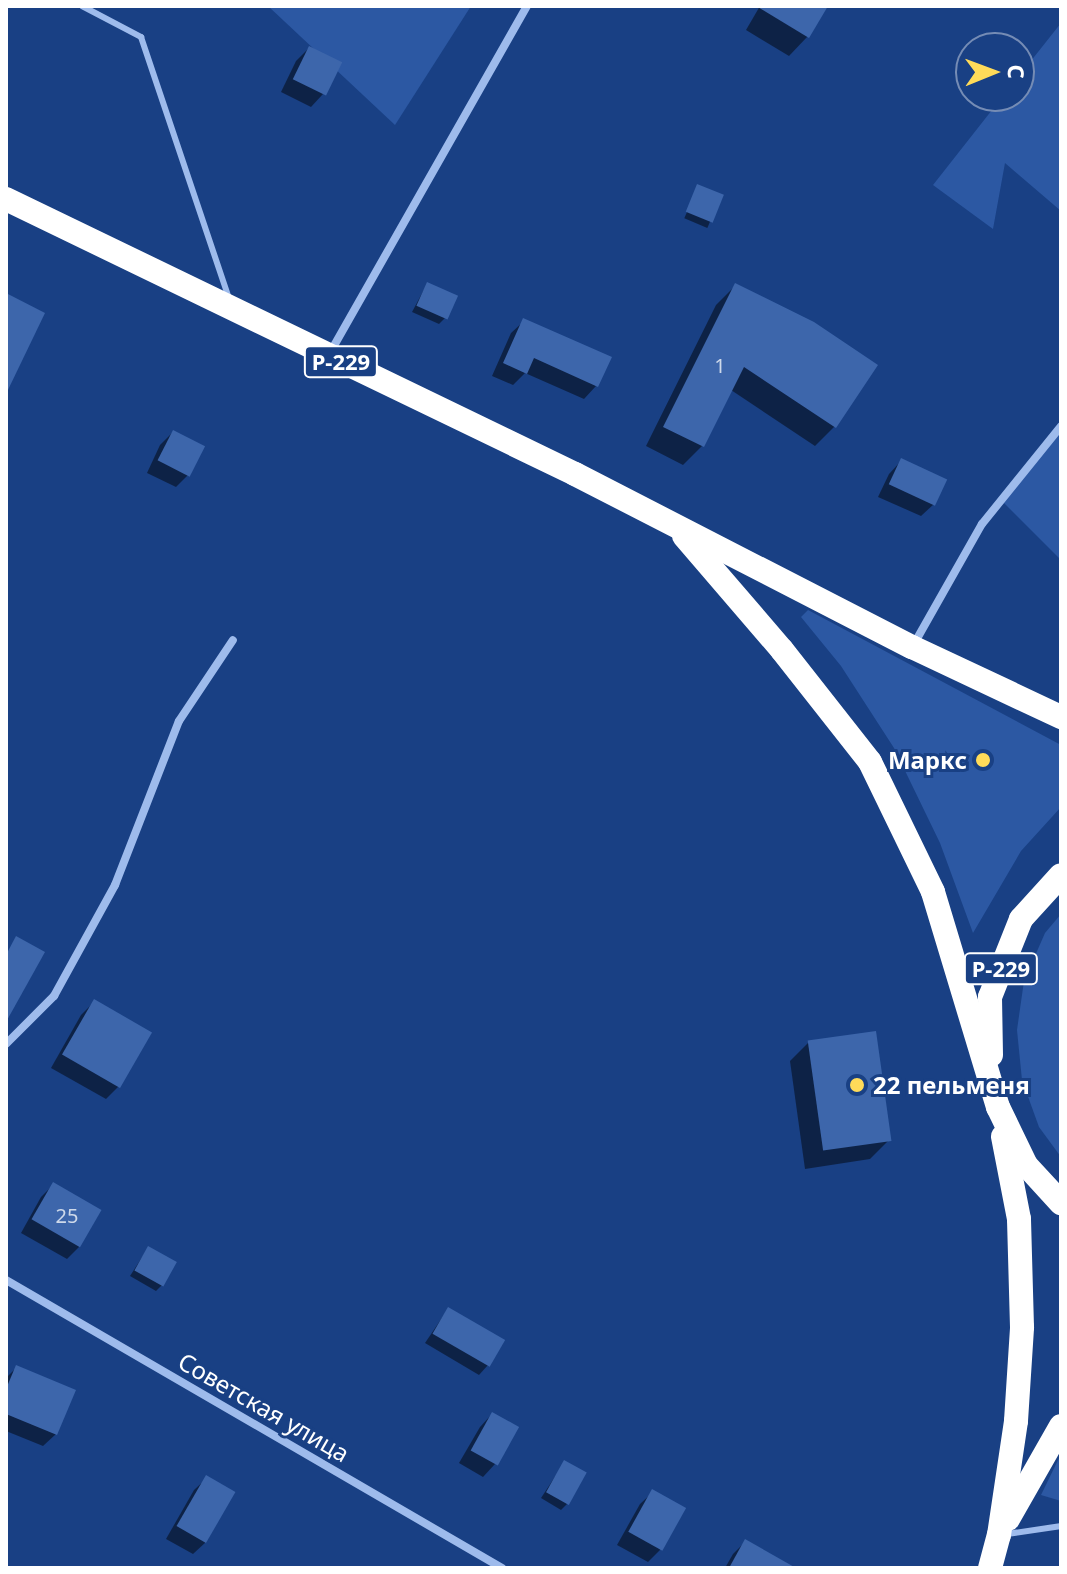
<!DOCTYPE html>
<html>
<head>
<meta charset="utf-8">
<style>
	body { margin:0 }
	#map { position:relative; width:1067px; height:1574px; overflow:hidden; background:#194084; font-family:"Noto Sans",sans-serif }
	div>[style] { position:absolute }
	.green>* { inset:0; background:#2c58a3 }
	.shadow>* { inset:0; background:#0007; transform-origin:0 0 }
	.building>* { inset:0; background:#3d66ab; transform-origin:0 0 }
	.lane>* { height:6px; margin:-3px; padding:0 3px; transform-origin:3px; border-radius:3px; background:#9ebbec }
	.street>* { height:8px; margin:-4px; padding:0 4px; transform-origin:4px; border-radius:4px; background:#9ebbec }
	.highway>* { height:24px; margin:-12px; padding:0 12px; transform-origin:12px; border-radius:12px; background:#fff }
	.dots>* { width:22px; height:22px; translate:-50% -50%; box-sizing:border-box; border:4px solid #194084; border-radius:50% }
	span { translate:-50% -50%; white-space:nowrap; text-align:center; line-height:1.15; -webkit-text-stroke:6px #194084; paint-order:stroke }
	.number-label { font-size:20px; color:#ced9ea }
	.number-label span { -webkit-text-stroke-width:0 }
	.shield-label span { padding:2px 6px; background:#194084; border:2px solid; border-radius:6px; -webkit-text-stroke-width:0 }
	.shield-label { font-size:22px; color:#fff; font-weight:700 }
	.poi-label { font-size:24px; color:#fff; font-weight:700 }
	.right { translate:-100% -50%; text-align:right }
	.left { translate:0 -50%; text-align:left }
	.street-label { font-size:24px; color:#fff }
	.frame { position:absolute; inset:0; border:8px solid #fff; pointer-events:none }
	.north { position:absolute; left:955px; top:32px; width:80px; height:80px; box-sizing:border-box; background:#194084; border:2px solid #758cb5; border-radius:50%; rotate:89deg; font-size:22px; font-weight:700; line-height:32px; text-align:center; color:#fff }
	.north::after { content:''; display:block; margin:auto; width:28px; height:36px; background:#ffdb59; clip-path:polygon(50% 0,100% 100%,50% 72%,0 100%) }
</style>
</head>
<body>
<div id="map">
	<div class="green">
		<i style="clip-path:polygon(268px 6px,471px 6px,395px 125px)"></i>
		<i style="clip-path:polygon(1061px 23px,1061px 211px,1005px 163px,993px 229px,933px 185px,1003px 96px,1019px 96px,1019px 76px)"></i>
		<i style="clip-path:polygon(1061px 430px,1061px 560px,1001px 500px)"></i>
		<i style="clip-path:polygon(808px 610px,1061px 745px,1061px 807px,1021px 851px,973px 933px,940px 843px,894px 748px,841px 666px,801px 617px)"></i>
		<i style="clip-path:polygon(1061px 914px,1061px 1157px,1039px 1127px,1022px 1080px,1017px 1030px,1024px 981px,1045px 933px)"></i>
		<i style="clip-path:polygon(1061px 1454px,1061px 1501px,1041px 1495px)"></i>
	</div>
	<div class="shadow">
		<i style="clip-path:polygon(760px 6px,826px 6px,808px 36px,789px 56px,746px 30px)"></i>
		<i style="clip-path:polygon(309px 48px,323px 94px,311px 107px,281px 92px,296px 61px)"></i>
		<i style="left:698px;top:186px;width:25px;height:35px;rotate:23deg"></i>
		<i style="clip-path:polygon(427px 284px,445px 318px,439px 324px,412px 312px)"></i>
		<i style="clip-path:polygon(735px 286px,875px 365px,834px 427px,815px 446px,731px 390px,702px 446px,683px 465px,646px 446px,716px 305px)"></i>
		<i style="clip-path:polygon(524px 321px,596px 386px,584px 399px,525px 373px,513px 385px,492px 376px,511px 333px)"></i>
		<i style="clip-path:polygon(173px 432px,188px 475px,176px 487px,147px 473px,160px 445px)"></i>
		<i style="clip-path:polygon(901px 461px,934px 504px,921px 516px,878px 497px,889px 474px)"></i>
		<i style="clip-path:polygon(94px 1002px,119px 1086px,106px 1099px,51px 1068px,81px 1015px)"></i>
		<i style="clip-path:polygon(809px 1042px,889px 1140px,870px 1159px,805px 1169px,790px 1061px)"></i>
		<i style="clip-path:polygon(54px 1184px,79px 1247px,67px 1259px,21px 1233px,41px 1197px)"></i>
		<i style="clip-path:polygon(148px 1248px,162px 1285px,156px 1291px,130px 1276px)"></i>
		<i style="clip-path:polygon(448px 1309px,488px 1365px,479px 1375px,425px 1343px)"></i>
		<i style="clip-path:polygon(17px 1367px,56px 1434px,43px 1446px,6px 1431px,6px 1378px)"></i>
		<i style="clip-path:polygon(492px 1414px,516px 1428px,495px 1464px,483px 1477px,459px 1463px,480px 1427px)"></i>
		<i style="clip-path:polygon(564px 1463px,567px 1504px,561px 1510px,541px 1498px)"></i>
		<i style="clip-path:polygon(207px 1478px,206px 1542px,193px 1554px,166px 1539px,194px 1490px)"></i>
		<i style="clip-path:polygon(653px 1492px,660px 1550px,648px 1562px,617px 1545px,640px 1504px)"></i>
		<i style="clip-path:polygon(746px 1541px,758px 1568px,725px 1568px,733px 1554px)"></i>
	</div>
	<div class="building">
		<i style="clip-path:polygon(756px 6px,828px 6px,809px 38px)"></i>
		<i style="left:309px;top:46px;width:37px;height:37px;rotate:26deg"></i>
		<i style="left:697px;top:184px;width:29px;height:30px;rotate:22deg"></i>
		<i style="left:427px;top:282px;width:34px;height:26px;rotate:24deg"></i>
		<i style="clip-path:polygon(735px 283px,814px 322px,878px 365px,836px 428px,744px 367px,704px 447px,663px 427px)"></i>
		<i style="clip-path:polygon(6px 293px,45px 313px,6px 394px)"></i>
		<i style="clip-path:polygon(523px 318px,612px 357px,598px 387px,534px 358px,527px 374px,503px 363px)"></i>
		<i style="left:173px;top:430px;width:36px;height:34px;rotate:27deg"></i>
		<i style="left:901px;top:458px;width:51px;height:29px;rotate:25deg"></i>
		<i style="clip-path:polygon(16px 936px,45px 952px,6px 1022px,6px 955px)"></i>
		<i style="left:94px;top:999px;width:67px;height:64px;rotate:30deg"></i>
		<i style="left:876px;top:1031px;width:111px;height:69px;rotate:82deg"></i>
		<i style="left:53px;top:1182px;width:56px;height:43px;rotate:30deg"></i>
		<i style="left:148px;top:1246px;width:33px;height:28px;rotate:29deg"></i>
		<i style="left:448px;top:1307px;width:66px;height:31px;rotate:30deg"></i>
		<i style="clip-path:polygon(16px 1365px,76px 1390px,57px 1435px,6px 1414px,6px 1389px)"></i>
		<i style="left:492px;top:1412px;width:31px;height:44px;rotate:29deg"></i>
		<i style="left:564px;top:1460px;width:26px;height:37px;rotate:29deg"></i>
		<i style="left:206px;top:1475px;width:34px;height:59px;rotate:30deg"></i>
		<i style="left:652px;top:1489px;width:39px;height:49px;rotate:29deg"></i>
		<i style="clip-path:polygon(745px 1539px,796px 1568px,729px 1568px)"></i>
	</div>
	<div class="lane">
		<i style="left:82px;top:6px;width:67px;rotate:27.7deg"></i>
		<i style="left:141px;top:37px;width:275px;rotate:71.4deg"></i>
		<i style="left:1007px;top:1534px;width:55px;rotate:-8.4deg"></i>
	</div>
	<div class="street">
		<i style="left:331px;top:351px;width:397px;rotate:-60.4deg"></i>
		<i style="left:914px;top:644px;width:138px;rotate:-60.5deg"></i>
		<i style="left:982px;top:524px;width:126px;rotate:-51.1deg"></i>
		<i style="left:6px;top:1044px;width:68px;rotate:-45deg"></i>
		<i style="left:54px;top:996px;width:127px;rotate:-61.2deg"></i>
		<i style="left:115px;top:885px;width:176px;rotate:-68.7deg"></i>
		<i style="left:179px;top:721px;width:97px;rotate:-56.3deg"></i>
		<i style="left:6px;top:1280px;width:574px;rotate:30.14deg"></i>
	</div>
	<div class="highway">
		<i style="left:6px;top:199px;width:632px;rotate:25.79deg"></i>
		<i style="left:575px;top:474px;width:379px;rotate:27.2deg"></i>
		<i style="left:912px;top:647px;width:165px;rotate:25.2deg"></i>
		<i style="left:684px;top:536px;width:150px;rotate:49.3deg"></i>
		<i style="left:782px;top:650px;width:142px;rotate:51.8deg"></i>
		<i style="left:870px;top:762px;width:144px;rotate:64.1deg"></i>
		<i style="left:933px;top:892px;width:225px;rotate:73.2deg"></i>
		<i style="left:998px;top:1107px;width:64px;rotate:64.2deg"></i>
		<i style="left:1026px;top:1165px;width:52px;rotate:47.4deg"></i>
		<i style="left:991px;top:1055px;width:58px;rotate:-91deg"></i>
		<i style="left:990px;top:997px;width:84px;rotate:-68.3deg"></i>
		<i style="left:1021px;top:919px;width:59px;rotate:-47.7deg"></i>
		<i style="left:1008px;top:1519px;width:107px;rotate:-60.3deg"></i>
		<i style="left:990px;top:1568px;width:34px;rotate:-75deg"></i>
		<i style="left:999px;top:1535px;width:115px;rotate:-81.5deg"></i>
		<i style="left:1016px;top:1421px;width:94px;rotate:-86.3deg"></i>
		<i style="left:1022px;top:1327px;width:108px;rotate:-91.6deg"></i>
		<i style="left:1019px;top:1219px;width:84px;rotate:-101deg"></i>
	</div>
	<div class="dots">
		<i style="left:983px;top:760px;background:#ffdb59"></i>
		<i style="left:857px;top:1085px;background:#ffdb59"></i>
	</div>
	<div class="number-label">
		<span style="left:720px;top:365px">1</span>
		<span style="left:67px;top:1215px">25</span>
	</div>
	<div class="shield-label">
		<span style="left:341px;top:362px">Р-229</span>
		<span style="left:1001px;top:969px">Р-229</span>
	</div>
	<div class="poi-label">
		<span class="right" style="left:967px;top:760px">Маркс</span>
		<span class="left" style="left:873px;top:1085px">22 пельменя</span>
	</div>
	<div class="street-label">
		<span style="left:264px;top:1407px;rotate:30deg">Советская улица</span>
	</div>
	<div class="frame"></div>
	<div class="north">С</div>
</div>
</body>
</html>
